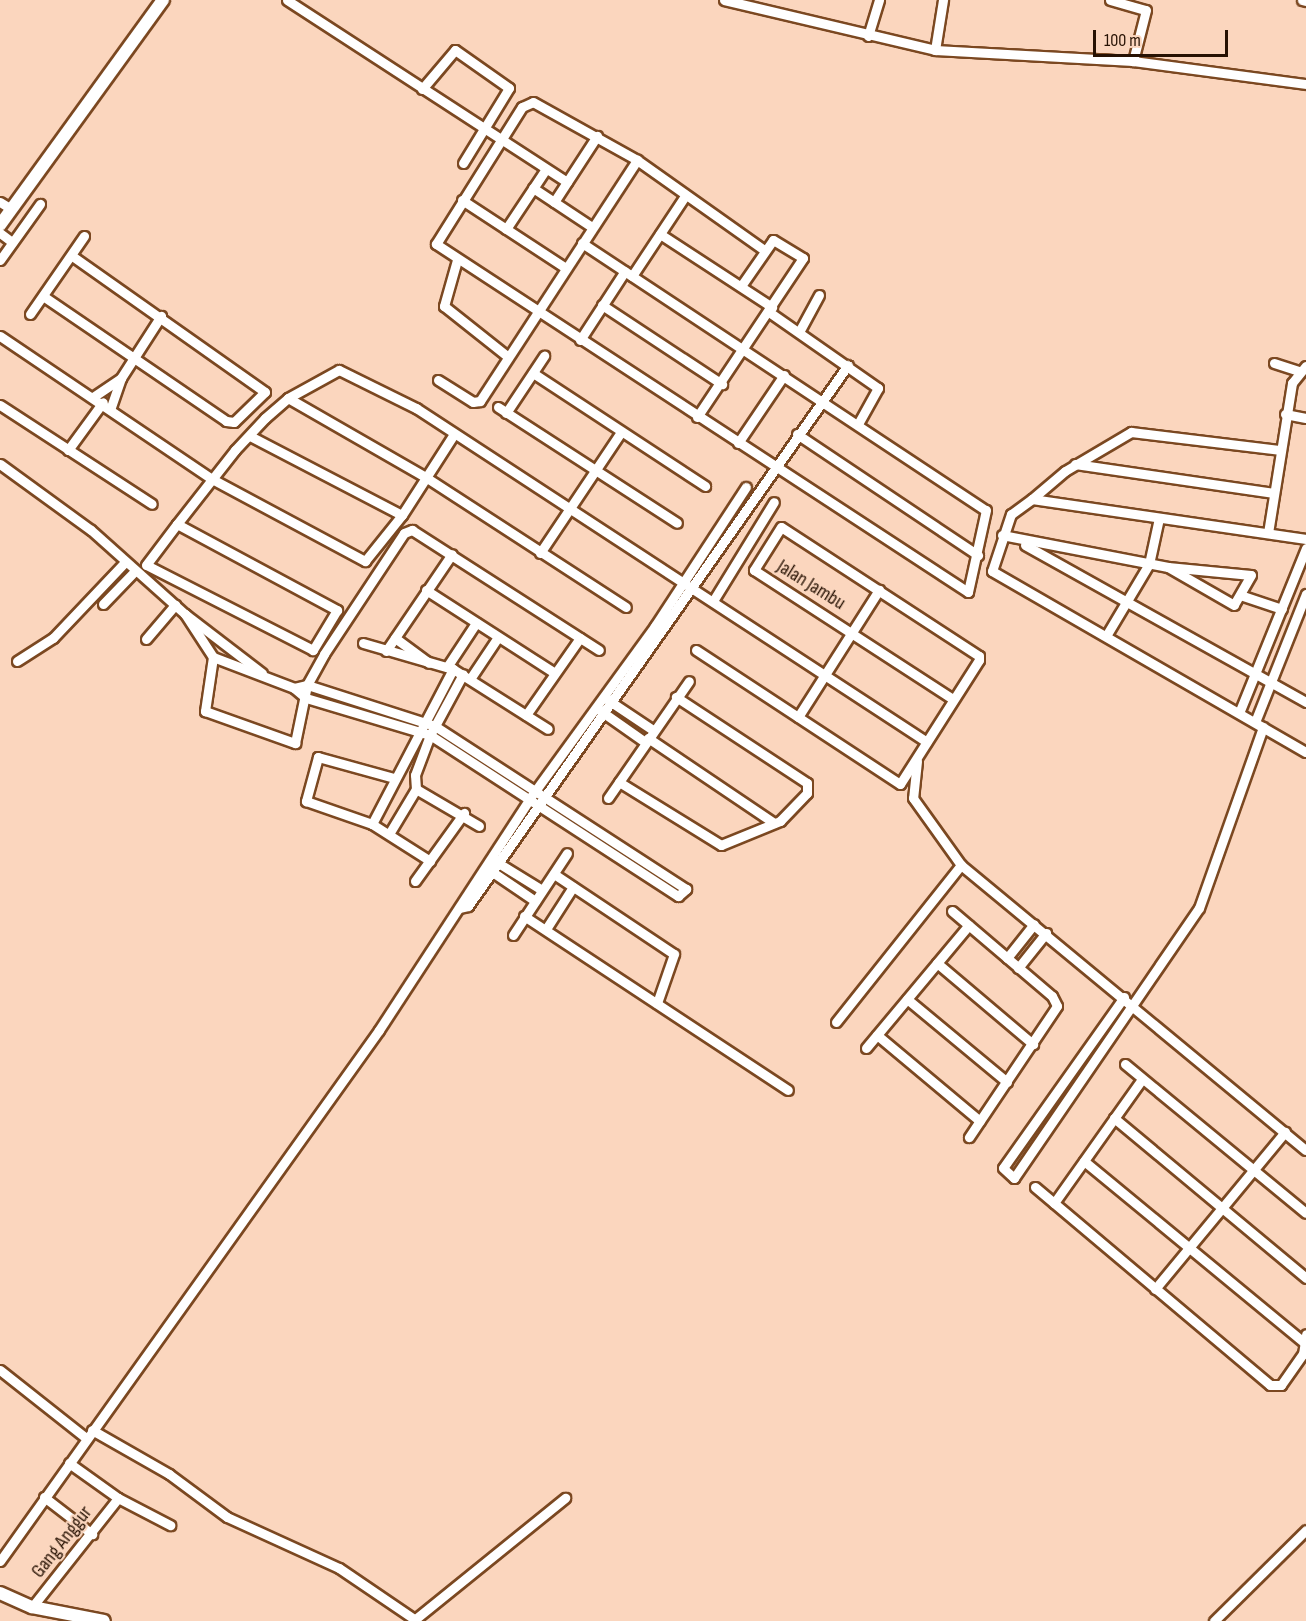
<!DOCTYPE html>
<html>
<head>
<meta charset="utf-8">
<style>
	body { margin:0 }
	#map { position:relative; width:1306px; height:1621px; overflow:hidden; background:#fbd6be; font-family:"Sofia Sans Condensed",sans-serif }
	div>[style] { position:absolute }
	.roads { filter:drop-shadow(2px 0 #7b4821) drop-shadow(-2px 0 #7b4821) drop-shadow(0 2px #7b4821) drop-shadow(0 -2px #7b4821) }
	.minor>* { height:9px; margin:-4.5px; padding:0 4.5px; transform-origin:4.5px; border-radius:4.5px; background:#fff }
	.tertiary>* { height:12px; margin:-6px; padding:0 6px; transform-origin:6px; border-radius:6px; background:#fff }
	span { translate:-50% -50%; white-space:nowrap; text-align:center; line-height:1.15; -webkit-text-stroke:4.5px #fbd6be; paint-order:stroke }
	.street-label { font-size:20px; color:#271203 }
	.scale { position:absolute; left:1093px; top:30px; width:135px; height:27px; box-sizing:border-box; border:3px solid #271203; border-top:0; padding-left:8px; font-size:18px; line-height:21px; white-space:nowrap; color:#271203; -webkit-text-stroke:4px #fbd6be; paint-order:stroke }
</style>
</head>
<body>
<div id="map">
	<div class="roads">
		<div class="minor">
			<i style="left:287px;top:0;width:334px;rotate:33deg"></i>
			<i style="left:724px;top:0;width:217px;rotate:13.3deg"></i>
			<i style="left:935px;top:50px;width:198px;rotate:3.2deg"></i>
			<i style="left:1133px;top:61px;width:175px;rotate:7.6deg"></i>
			<i style="left:1110px;top:0;width:37px;rotate:16deg"></i>
			<i style="left:1146px;top:10px;width:53px;rotate:104.3deg"></i>
			<i style="left:1302px;top:0;width:4px;rotate:14deg"></i>
			<i style="left:868px;top:36px;width:38px;rotate:-73deg"></i>
			<i style="left:935px;top:50px;width:51px;rotate:-80.9deg"></i>
			<i style="left:422px;top:89px;width:51px;rotate:-49.8deg"></i>
			<i style="left:455px;top:50px;width:66px;rotate:35.1deg"></i>
			<i style="left:509px;top:88px;width:88px;rotate:121.5deg"></i>
			<i style="left:533px;top:188px;width:71px;rotate:33.5deg"></i>
			<i style="left:462px;top:200px;width:124px;rotate:33.2deg"></i>
			<i style="left:0;top:202px;width:13px;rotate:32deg"></i>
			<i style="left:554px;top:202px;width:79px;rotate:-56.9deg"></i>
			<i style="left:506px;top:229px;width:72px;rotate:-56.3deg"></i>
			<i style="left:0;top:233px;width:15px;rotate:37deg"></i>
			<i style="left:660px;top:234px;width:134px;rotate:33.1deg"></i>
			<i style="left:582px;top:243px;width:484px;rotate:33.5deg"></i>
			<i style="left:986px;top:510px;width:84px;rotate:102.4deg"></i>
			<i style="left:968px;top:592px;width:636px;rotate:-146.81deg"></i>
			<i style="left:436px;top:244px;width:162px;rotate:-57.9deg"></i>
			<i style="left:522px;top:107px;width:12px;rotate:-24deg"></i>
			<i style="left:533px;top:102px;width:119px;rotate:29.1deg"></i>
			<i style="left:637px;top:160px;width:156px;rotate:35.3deg"></i>
			<i style="left:0;top:260px;width:69px;rotate:-54.5deg"></i>
			<i style="left:457px;top:260px;width:48px;rotate:105.8deg"></i>
			<i style="left:444px;top:306px;width:80px;rotate:38.4deg"></i>
			<i style="left:632px;top:276px;width:96px;rotate:-56.5deg"></i>
			<i style="left:43px;top:296px;width:222px;rotate:34.3deg"></i>
			<i style="left:226px;top:421px;width:8px;rotate:7deg"></i>
			<i style="left:234px;top:422px;width:43px;rotate:-44.1deg"></i>
			<i style="left:265px;top:392px;width:237px;rotate:-144.8deg"></i>
			<i style="left:602px;top:305px;width:144px;rotate:33.4deg"></i>
			<i style="left:769px;top:312px;width:133px;rotate:34.9deg"></i>
			<i style="left:878px;top:388px;width:41px;rotate:119.1deg"></i>
			<i style="left:30px;top:314px;width:95px;rotate:-55.3deg"></i>
			<i style="left:799px;top:332px;width:42px;rotate:-61.6deg"></i>
			<i style="left:0;top:336px;width:256px;rotate:34deg"></i>
			<i style="left:212px;top:479px;width:174px;rotate:28.2deg"></i>
			<i style="left:365px;top:561px;width:59px;rotate:-51.2deg"></i>
			<i style="left:402px;top:515px;width:96px;rotate:-57.3deg"></i>
			<i style="left:580px;top:340px;width:82px;rotate:-56.9deg"></i>
			<i style="left:1274px;top:363px;width:26px;rotate:18deg"></i>
			<i style="left:533px;top:373px;width:206px;rotate:33.3deg"></i>
			<i style="left:121px;top:378px;width:74px;rotate:-57.2deg"></i>
			<i style="left:438px;top:380px;width:41px;rotate:32.2deg"></i>
			<i style="left:473px;top:402px;width:7px;rotate:-8deg"></i>
			<i style="left:480px;top:401px;width:288px;rotate:-56.9deg"></i>
			<i style="left:93px;top:397px;width:34px;rotate:-34deg"></i>
			<i style="left:121px;top:378px;width:31px;rotate:109deg"></i>
			<i style="left:288px;top:398px;width:160px;rotate:29.9deg"></i>
			<i style="left:427px;top:478px;width:237px;rotate:33deg"></i>
			<i style="left:0;top:405px;width:181px;rotate:33.1deg"></i>
			<i style="left:498px;top:407px;width:213px;rotate:32.9deg"></i>
			<i style="left:506px;top:413px;width:69px;rotate:-56.3deg"></i>
			<i style="left:1285px;top:414px;width:21px;rotate:11deg"></i>
			<i style="left:697px;top:417px;width:191px;rotate:-56.3deg"></i>
			<i style="left:803px;top:258px;width:35px;rotate:-149deg"></i>
			<i style="left:773px;top:240px;width:56px;rotate:124.8deg"></i>
			<i style="left:797px;top:434px;width:218px;rotate:33.8deg"></i>
			<i style="left:250px;top:436px;width:171px;rotate:27.5deg"></i>
			<i style="left:738px;top:443px;width:82px;rotate:-55.9deg"></i>
			<i style="left:68px;top:450px;width:59px;rotate:-53.9deg"></i>
			<i style="left:0;top:464px;width:112px;rotate:36deg"></i>
			<i style="left:91px;top:530px;width:126px;rotate:41.8deg"></i>
			<i style="left:185px;top:614px;width:97px;rotate:37.5deg"></i>
			<i style="left:1075px;top:464px;width:201px;rotate:8.3deg"></i>
			<i style="left:1032px;top:499px;width:43px;rotate:-40.3deg"></i>
			<i style="left:1065px;top:471px;width:77px;rotate:-30.6deg"></i>
			<i style="left:1131px;top:432px;width:149px;rotate:6.9deg"></i>
			<i style="left:177px;top:524px;width:182px;rotate:28.3deg"></i>
			<i style="left:337px;top:610px;width:47px;rotate:121deg"></i>
			<i style="left:313px;top:650px;width:187px;rotate:-153deg"></i>
			<i style="left:146px;top:565px;width:51px;rotate:-52.9deg"></i>
			<i style="left:177px;top:524px;width:94px;rotate:-51.9deg"></i>
			<i style="left:235px;top:450px;width:44px;rotate:-46.8deg"></i>
			<i style="left:265px;top:418px;width:30px;rotate:-41deg"></i>
			<i style="left:288px;top:398px;width:58px;rotate:-28.8deg"></i>
			<i style="left:339px;top:370px;width:86px;rotate:26.3deg"></i>
			<i style="left:416px;top:408px;width:610px;rotate:33.17deg"></i>
			<i style="left:1268px;top:533px;width:152px;rotate:-80.9deg"></i>
			<i style="left:1292px;top:383px;width:22px;rotate:-51deg"></i>
			<i style="left:1002px;top:535px;width:169px;rotate:10.9deg"></i>
			<i style="left:1168px;top:567px;width:83px;rotate:5.5deg"></i>
			<i style="left:1251px;top:575px;width:34px;rotate:120deg"></i>
			<i style="left:1234px;top:605px;width:76px;rotate:-150.1deg"></i>
			<i style="left:1306px;top:539px;width:277px;rotate:-171.7deg"></i>
			<i style="left:1032px;top:499px;width:26px;rotate:144deg"></i>
			<i style="left:1011px;top:514px;width:60px;rotate:108.4deg"></i>
			<i style="left:992px;top:571px;width:362px;rotate:30deg"></i>
			<i style="left:1025px;top:545px;width:322px;rotate:29.2deg"></i>
			<i style="left:540px;top:553px;width:146px;rotate:-56.2deg"></i>
			<i style="left:426px;top:590px;width:153px;rotate:32.8deg"></i>
			<i style="left:1243px;top:596px;width:41px;rotate:18.4deg"></i>
			<i style="left:713px;top:601px;width:116px;rotate:-58.4deg"></i>
			<i style="left:103px;top:604px;width:46px;rotate:-45.9deg"></i>
			<i style="left:185px;top:614px;width:51px;rotate:56.9deg"></i>
			<i style="left:213px;top:657px;width:87px;rotate:20.9deg"></i>
			<i style="left:294px;top:688px;width:16px;rotate:40deg"></i>
			<i style="left:306px;top:698px;width:129px;rotate:16.6deg"></i>
			<i style="left:430px;top:735px;width:296px;rotate:33deg"></i>
			<i style="left:678px;top:896px;width:11px;rotate:-41deg"></i>
			<i style="left:686px;top:889px;width:299px;rotate:-147deg"></i>
			<i style="left:435px;top:726px;width:134px;rotate:-162.2deg"></i>
			<i style="left:307px;top:685px;width:13px;rotate:167deg"></i>
			<i style="left:1106px;top:636px;width:84px;rotate:-59.2deg"></i>
			<i style="left:1149px;top:564px;width:47px;rotate:-77.7deg"></i>
			<i style="left:395px;top:638px;width:42px;rotate:36.3deg"></i>
			<i style="left:146px;top:639px;width:45px;rotate:-49.5deg"></i>
			<i style="left:363px;top:643px;width:94px;rotate:16.1deg"></i>
			<i style="left:453px;top:669px;width:112px;rotate:32.3deg"></i>
			<i style="left:696px;top:650px;width:244px;rotate:33.3deg"></i>
			<i style="left:900px;top:784px;width:147px;rotate:-57.5deg"></i>
			<i style="left:979px;top:660px;width:4px;rotate:-90deg"></i>
			<i style="left:979px;top:656px;width:236px;rotate:-146.9deg"></i>
			<i style="left:781px;top:527px;width:51px;rotate:122.1deg"></i>
			<i style="left:754px;top:570px;width:237px;rotate:33deg"></i>
			<i style="left:386px;top:651px;width:117px;rotate:-55.8deg"></i>
			<i style="left:213px;top:657px;width:55px;rotate:98.4deg"></i>
			<i style="left:205px;top:711px;width:96px;rotate:19.6deg"></i>
			<i style="left:295px;top:743px;width:59px;rotate:-78.3deg"></i>
			<i style="left:307px;top:685px;width:35px;rotate:-61deg"></i>
			<i style="left:324px;top:654px;width:145px;rotate:-56.5deg"></i>
			<i style="left:404px;top:533px;width:9px;rotate:-21deg"></i>
			<i style="left:412px;top:530px;width:222px;rotate:32.7deg"></i>
			<i style="left:17px;top:661px;width:43px;rotate:-32.6deg"></i>
			<i style="left:53px;top:638px;width:105px;rotate:-46.5deg"></i>
			<i style="left:447px;top:667px;width:53px;rotate:-56.6deg"></i>
			<i style="left:470px;top:679px;width:50px;rotate:-56.3deg"></i>
			<i style="left:605px;top:698px;width:58px;rotate:33.7deg"></i>
			<i style="left:598px;top:709px;width:57px;rotate:35.1deg"></i>
			<i style="left:1239px;top:713px;width:178px;rotate:-67.9deg"></i>
			<i style="left:526px;top:715px;width:94px;rotate:-55deg"></i>
			<i style="left:798px;top:717px;width:151px;rotate:-57.5deg"></i>
			<i style="left:1255px;top:722px;width:138px;rotate:-68.3deg"></i>
			<i style="left:648px;top:738px;width:152px;rotate:34deg"></i>
			<i style="left:917px;top:761px;width:37px;rotate:96deg"></i>
			<i style="left:913px;top:798px;width:82px;rotate:54.4deg"></i>
			<i style="left:961px;top:865px;width:447px;rotate:39.6deg"></i>
			<i style="left:394px;top:778px;width:79px;rotate:-164.6deg"></i>
			<i style="left:318px;top:757px;width:46px;rotate:105.3deg"></i>
			<i style="left:306px;top:801px;width:70px;rotate:19.2deg"></i>
			<i style="left:372px;top:824px;width:69px;rotate:32.5deg"></i>
			<i style="left:619px;top:782px;width:120px;rotate:31.7deg"></i>
			<i style="left:721px;top:845px;width:64px;rotate:-22.1deg"></i>
			<i style="left:780px;top:821px;width:39px;rotate:-46deg"></i>
			<i style="left:807px;top:793px;width:10px;rotate:-90deg"></i>
			<i style="left:807px;top:783px;width:157px;rotate:-146.7deg"></i>
			<i style="left:416px;top:789px;width:73px;rotate:30.4deg"></i>
			<i style="left:608px;top:798px;width:142px;rotate:-55.3deg"></i>
			<i style="left:372px;top:824px;width:175px;rotate:-62.4deg"></i>
			<i style="left:389px;top:834px;width:52px;rotate:-59deg"></i>
			<i style="left:416px;top:789px;width:14px;rotate:-94deg"></i>
			<i style="left:415px;top:775px;width:43px;rotate:-69.4deg"></i>
			<i style="left:430px;top:735px;width:69px;rotate:-61.6deg"></i>
			<i style="left:495px;top:861px;width:55px;rotate:31.7deg"></i>
			<i style="left:488px;top:869px;width:57px;rotate:34.2deg"></i>
			<i style="left:554px;top:874px;width:144px;rotate:33.7deg"></i>
			<i style="left:674px;top:954px;width:52px;rotate:109.1deg"></i>
			<i style="left:415px;top:881px;width:84px;rotate:-54.2deg"></i>
			<i style="left:460px;top:908px;width:8px;rotate:-14deg"></i>
			<i style="left:468px;top:906px;width:661px;rotate:-54.92deg"></i>
			<i style="left:952px;top:911px;width:131px;rotate:40.4deg"></i>
			<i style="left:1052px;top:996px;width:11px;rotate:63deg"></i>
			<i style="left:1057px;top:1006px;width:158px;rotate:123.9deg"></i>
			<i style="left:524px;top:916px;width:316px;rotate:33.4deg"></i>
			<i style="left:546px;top:929px;width:50px;rotate:-57.3deg"></i>
			<i style="left:513px;top:935px;width:98px;rotate:-56.6deg"></i>
			<i style="left:1007px;top:958px;width:43px;rotate:-51.5deg"></i>
			<i style="left:937px;top:963px;width:126px;rotate:40.2deg"></i>
			<i style="left:1018px;top:968px;width:45px;rotate:-51.3deg"></i>
			<i style="left:1124px;top:997px;width:209px;rotate:125.3deg"></i>
			<i style="left:1003px;top:1168px;width:15px;rotate:42deg"></i>
			<i style="left:1014px;top:1178px;width:327px;rotate:-55.6deg"></i>
			<i style="left:1199px;top:908px;width:192px;rotate:-70.5deg"></i>
			<i style="left:907px;top:999px;width:130px;rotate:39.7deg"></i>
			<i style="left:836px;top:1022px;width:201px;rotate:-51.5deg"></i>
			<i style="left:877px;top:1035px;width:134px;rotate:39.9deg"></i>
			<i style="left:866px;top:1048px;width:160px;rotate:-50.1deg"></i>
			<i style="left:1125px;top:1064px;width:234px;rotate:39.5deg"></i>
			<i style="left:1114px;top:1118px;width:250px;rotate:39.8deg"></i>
			<i style="left:1084px;top:1161px;width:288px;rotate:39.5deg"></i>
			<i style="left:1035px;top:1187px;width:307px;rotate:40.1deg"></i>
			<i style="left:1270px;top:1385px;width:11px"></i>
			<i style="left:1281px;top:1385px;width:38px;rotate:-55deg"></i>
			<i style="left:1303px;top:1354px;width:20px;rotate:-81deg"></i>
			<i style="left:1054px;top:1203px;width:152px;rotate:-54.6deg"></i>
			<i style="left:1155px;top:1289px;width:204px;rotate:-50.4deg"></i>
			<i style="left:0;top:1370px;width:110px;rotate:38.3deg"></i>
			<i style="left:92px;top:1430px;width:89px;rotate:29.7deg"></i>
			<i style="left:169px;top:1474px;width:72px;rotate:36.6deg"></i>
			<i style="left:227px;top:1517px;width:123px;rotate:24.5deg"></i>
			<i style="left:339px;top:1568px;width:91px;rotate:34.2deg"></i>
			<i style="left:69px;top:1463px;width:60px;rotate:35.5deg"></i>
			<i style="left:118px;top:1498px;width:59px;rotate:27.4deg"></i>
			<i style="left:44px;top:1497px;width:61px;rotate:37.6deg"></i>
			<i style="left:0;top:1561px;width:652px;rotate:-54.48deg"></i>
			<i style="left:379px;top:1030px;width:277px;rotate:-56.9deg"></i>
			<i style="left:530px;top:798px;width:213px;rotate:-54deg"></i>
			<i style="left:655px;top:626px;width:166px;rotate:-56.8deg"></i>
			<i style="left:32px;top:1607px;width:139px;rotate:-51.7deg"></i>
			<i style="left:413px;top:1621px;width:196px;rotate:-39deg"></i>
			<i style="left:1214px;top:1621px;width:129px;rotate:-44.7deg"></i>
		</div>
		<div class="tertiary">
			<i style="left:0;top:225px;width:278px;rotate:-54.1deg"></i>
			<i style="left:0;top:1593px;width:35px;rotate:24deg"></i>
			<i style="left:32px;top:1607px;width:73px;rotate:11deg"></i>
		</div>
	</div>
	<div class="street-label">
		<span style="left:811px;top:585px;rotate:32deg">Jalan Jambu</span>
		<span style="left:62px;top:1542px;rotate:-52deg">Gang Anggur</span>
	</div>
	<div class="scale">100 m</div>
</div>
</body>
</html>
